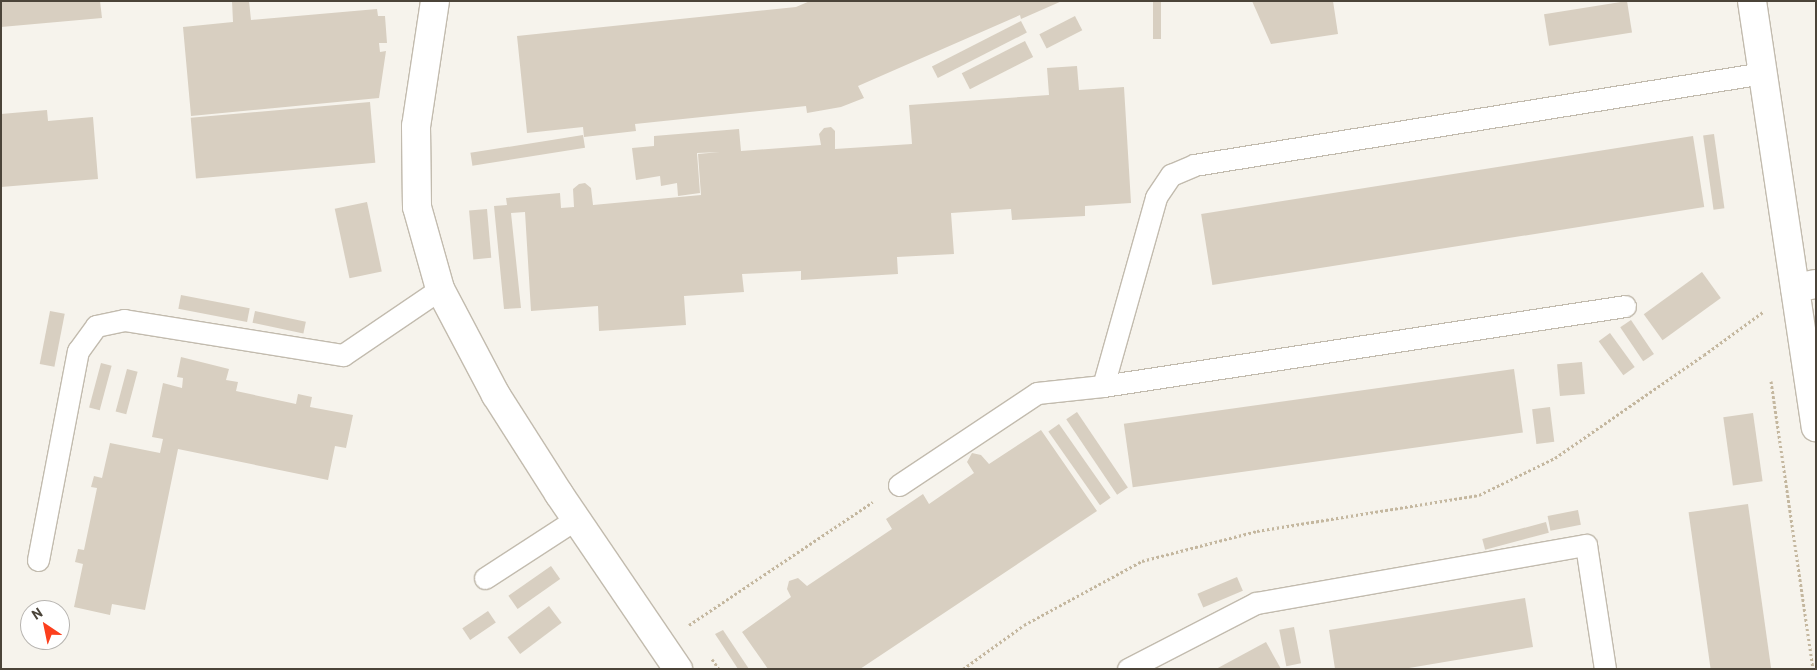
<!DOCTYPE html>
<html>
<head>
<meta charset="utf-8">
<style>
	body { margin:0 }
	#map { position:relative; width:1817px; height:670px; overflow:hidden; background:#f6f3ec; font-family:Barlow,sans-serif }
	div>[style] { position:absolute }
	.building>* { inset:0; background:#d8cfc1; transform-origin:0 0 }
	.path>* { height:3px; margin-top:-1.5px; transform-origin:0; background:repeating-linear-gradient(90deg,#c4b79f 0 2.5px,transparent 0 5px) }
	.roads { filter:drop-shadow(1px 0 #c2bbae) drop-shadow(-1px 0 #c2bbae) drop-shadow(0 1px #c2bbae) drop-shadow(0 -1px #c2bbae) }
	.service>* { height:21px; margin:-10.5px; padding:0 10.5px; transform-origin:10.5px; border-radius:10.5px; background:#fff }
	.minor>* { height:28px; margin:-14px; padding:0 14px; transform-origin:14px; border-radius:14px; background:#fff }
	.tertiary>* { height:28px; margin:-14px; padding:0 14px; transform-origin:14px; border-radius:14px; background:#fff }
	span { translate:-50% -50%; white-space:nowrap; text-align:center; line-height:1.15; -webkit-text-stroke:5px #fff; paint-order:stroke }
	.frame { position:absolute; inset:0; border:2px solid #4b4439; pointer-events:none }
	.north { position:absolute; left:20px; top:600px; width:50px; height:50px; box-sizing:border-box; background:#fff; border:1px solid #b7b4b0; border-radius:50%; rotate:326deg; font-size:14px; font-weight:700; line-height:20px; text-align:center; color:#4b4439 }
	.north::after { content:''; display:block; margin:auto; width:18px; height:22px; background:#fc3f1d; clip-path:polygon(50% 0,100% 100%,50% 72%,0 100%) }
</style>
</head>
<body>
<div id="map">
	<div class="building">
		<i style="clip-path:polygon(1px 1px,100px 1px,102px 18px,1px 27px)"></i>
		<i style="clip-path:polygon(232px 1px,249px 1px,251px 20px,377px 9px,378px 16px,385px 16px,387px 43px,379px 43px,380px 52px,386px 51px,379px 98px,191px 116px,183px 27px,233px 22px)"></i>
		<i style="clip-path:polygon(810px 1px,1062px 1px,1021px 19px,1020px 15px,858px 86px,864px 98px,841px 107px,807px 113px,806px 106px,635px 124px,636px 131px,584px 137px,583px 127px,527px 133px,517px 36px,796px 7px)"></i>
		<i style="left:1153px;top:1px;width:8px;height:38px"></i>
		<i style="clip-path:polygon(1252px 1px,1333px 1px,1338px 34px,1271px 44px)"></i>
		<i style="left:1627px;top:1px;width:32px;height:84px;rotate:81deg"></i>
		<i style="left:1075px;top:16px;width:16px;height:40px;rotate:63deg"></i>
		<i style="left:1021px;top:21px;width:13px;height:100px;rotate:63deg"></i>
		<i style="left:1025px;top:41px;width:18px;height:71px;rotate:63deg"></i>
		<i style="clip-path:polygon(1077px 66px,1079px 90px,1124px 87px,1131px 203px,1085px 206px,1085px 216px,1012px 220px,1011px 209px,951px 213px,954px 254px,897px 257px,898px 274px,801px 280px,801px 271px,742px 274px,744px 292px,684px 296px,686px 325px,599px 331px,598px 306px,531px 311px,525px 212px,511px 213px,521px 308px,504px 309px,494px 206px,507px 205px,506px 198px,560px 193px,561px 208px,574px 207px,573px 189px,579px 184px,585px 183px,591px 188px,593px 205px,701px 195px,698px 154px,720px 152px,697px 153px,700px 193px,678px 196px,677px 183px,661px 186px,660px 176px,636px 180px,632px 148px,654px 146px,654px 136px,739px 129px,741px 151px,821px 145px,819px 134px,824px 128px,831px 127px,835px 131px,835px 149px,912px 144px,909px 105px,1049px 95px,1047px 68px)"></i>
		<i style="left:370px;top:102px;width:61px;height:180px;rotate:85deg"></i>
		<i style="clip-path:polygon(47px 110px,48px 121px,93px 117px,98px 179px,1px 187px,1px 114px)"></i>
		<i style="left:1714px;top:134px;width:75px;height:11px;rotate:82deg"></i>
		<i style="left:583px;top:135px;width:13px;height:114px;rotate:81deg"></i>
		<i style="left:1693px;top:136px;width:72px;height:498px;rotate:81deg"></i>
		<i style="left:367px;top:202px;width:71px;height:33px;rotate:78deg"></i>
		<i style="left:487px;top:209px;width:49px;height:18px;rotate:85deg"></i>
		<i style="left:1702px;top:272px;width:32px;height:72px;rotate:54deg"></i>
		<i style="left:181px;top:295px;width:70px;height:14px;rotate:11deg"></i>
		<i style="left:50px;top:311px;width:15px;height:54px;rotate:11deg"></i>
		<i style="left:255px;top:311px;width:52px;height:12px;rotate:12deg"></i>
		<i style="left:1631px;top:320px;width:41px;height:13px;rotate:56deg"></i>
		<i style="left:1610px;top:333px;width:42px;height:14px;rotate:54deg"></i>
		<i style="clip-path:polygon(181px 357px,229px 369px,226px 380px,238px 382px,236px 391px,296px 404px,298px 394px,312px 397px,310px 407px,353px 415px,346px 448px,335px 446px,328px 480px,178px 449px,145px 610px,112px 604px,110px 615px,74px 607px,83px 564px,75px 562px,78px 549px,84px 550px,97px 488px,91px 487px,94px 476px,102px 478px,110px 443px,160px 453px,163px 439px,152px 437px,163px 383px,182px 388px,183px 378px,177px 377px)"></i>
		<i style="left:1582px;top:362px;width:32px;height:25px;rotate:85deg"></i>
		<i style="left:101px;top:363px;width:11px;height:46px;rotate:15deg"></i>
		<i style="left:127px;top:369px;width:11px;height:44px;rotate:15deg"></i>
		<i style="left:1514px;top:369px;width:64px;height:394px;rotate:82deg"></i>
		<i style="left:1550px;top:407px;width:35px;height:18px;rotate:83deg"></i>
		<i style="left:1077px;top:412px;width:91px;height:13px;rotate:56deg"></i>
		<i style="left:1753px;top:413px;width:69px;height:30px;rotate:82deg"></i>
		<i style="left:1059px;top:424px;width:90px;height:13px;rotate:55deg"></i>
		<i style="clip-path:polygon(1041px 430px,1097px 511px,860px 669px,768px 669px,742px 632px,791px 597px,787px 589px,789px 581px,798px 578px,807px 586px,892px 529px,886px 519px,923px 494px,929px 504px,974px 473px,967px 462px,972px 453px,981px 455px,989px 464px)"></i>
		<i style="left:1748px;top:504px;width:167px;height:60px;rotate:82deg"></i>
		<i style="left:1578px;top:510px;width:15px;height:31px;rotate:79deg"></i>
		<i style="left:1546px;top:522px;width:11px;height:66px;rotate:75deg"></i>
		<i style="left:551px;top:566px;width:16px;height:52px;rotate:55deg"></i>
		<i style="left:1237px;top:577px;width:15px;height:43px;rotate:67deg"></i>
		<i style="clip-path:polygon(1525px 598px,1533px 647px,1403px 669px,1335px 669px,1329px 630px)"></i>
		<i style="left:549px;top:606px;width:21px;height:52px;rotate:53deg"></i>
		<i style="left:488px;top:611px;width:14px;height:31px;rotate:56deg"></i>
		<i style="left:1294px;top:627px;width:37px;height:15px;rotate:79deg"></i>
		<i style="clip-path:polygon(723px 630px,749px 669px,738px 669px,715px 634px)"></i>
		<i style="clip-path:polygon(1266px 642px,1281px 669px,1216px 669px)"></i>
	</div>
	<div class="path">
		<i style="left:1771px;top:381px;width:291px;rotate:81.7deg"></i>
		<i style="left:689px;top:625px;width:221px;rotate:-33.8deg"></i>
		<i style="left:712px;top:659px;width:12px;rotate:55deg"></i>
		<i style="left:963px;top:669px;width:75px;rotate:-35.8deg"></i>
		<i style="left:1024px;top:625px;width:134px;rotate:-28.5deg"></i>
		<i style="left:1142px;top:561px;width:119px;rotate:-14.6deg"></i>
		<i style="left:1257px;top:531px;width:225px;rotate:-9.2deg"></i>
		<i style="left:1479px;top:495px;width:85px;rotate:-26deg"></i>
		<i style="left:1555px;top:458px;width:181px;rotate:-34.7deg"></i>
		<i style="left:1704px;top:355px;width:73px;rotate:-36.1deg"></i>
	</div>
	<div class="roads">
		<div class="service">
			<i style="left:1103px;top:386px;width:196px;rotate:-74.3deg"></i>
			<i style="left:1156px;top:197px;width:27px;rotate:-56deg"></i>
			<i style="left:1171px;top:175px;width:25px;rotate:-23deg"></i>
			<i style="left:1194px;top:165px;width:576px;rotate:-9.18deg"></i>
			<i style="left:899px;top:485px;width:166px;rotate:-33.7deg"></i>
			<i style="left:1037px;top:393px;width:66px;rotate:-6.1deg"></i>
			<i style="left:1103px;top:386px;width:528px;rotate:-8.71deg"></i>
			<i style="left:38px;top:560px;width:213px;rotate:-79.2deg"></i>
			<i style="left:78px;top:351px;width:31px;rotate:-54deg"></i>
			<i style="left:96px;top:326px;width:29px;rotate:-12deg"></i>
			<i style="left:124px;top:320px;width:222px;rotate:9.1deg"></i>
			<i style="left:343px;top:355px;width:117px;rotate:-34.2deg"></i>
			<i style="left:485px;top:578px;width:108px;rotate:-33deg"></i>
			<i style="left:1128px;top:669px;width:144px;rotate:-27.3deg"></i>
			<i style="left:1256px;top:603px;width:335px;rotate:-10deg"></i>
			<i style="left:1586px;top:545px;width:125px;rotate:81.3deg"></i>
		</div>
		<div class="minor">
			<i style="left:435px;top:1px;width:126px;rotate:98.6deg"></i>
			<i style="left:416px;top:126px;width:81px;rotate:89.3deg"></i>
			<i style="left:417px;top:207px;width:85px;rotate:74.3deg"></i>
			<i style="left:440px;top:289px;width:120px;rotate:62.2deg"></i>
			<i style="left:496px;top:395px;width:117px;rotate:57.5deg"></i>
			<i style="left:559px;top:494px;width:212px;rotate:55.8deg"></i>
			<i style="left:1795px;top:288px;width:21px;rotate:-11deg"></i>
		</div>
		<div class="tertiary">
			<i style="left:1752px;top:1px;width:431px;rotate:81.5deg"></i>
		</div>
	</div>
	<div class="frame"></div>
	<div class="north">N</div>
</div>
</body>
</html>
